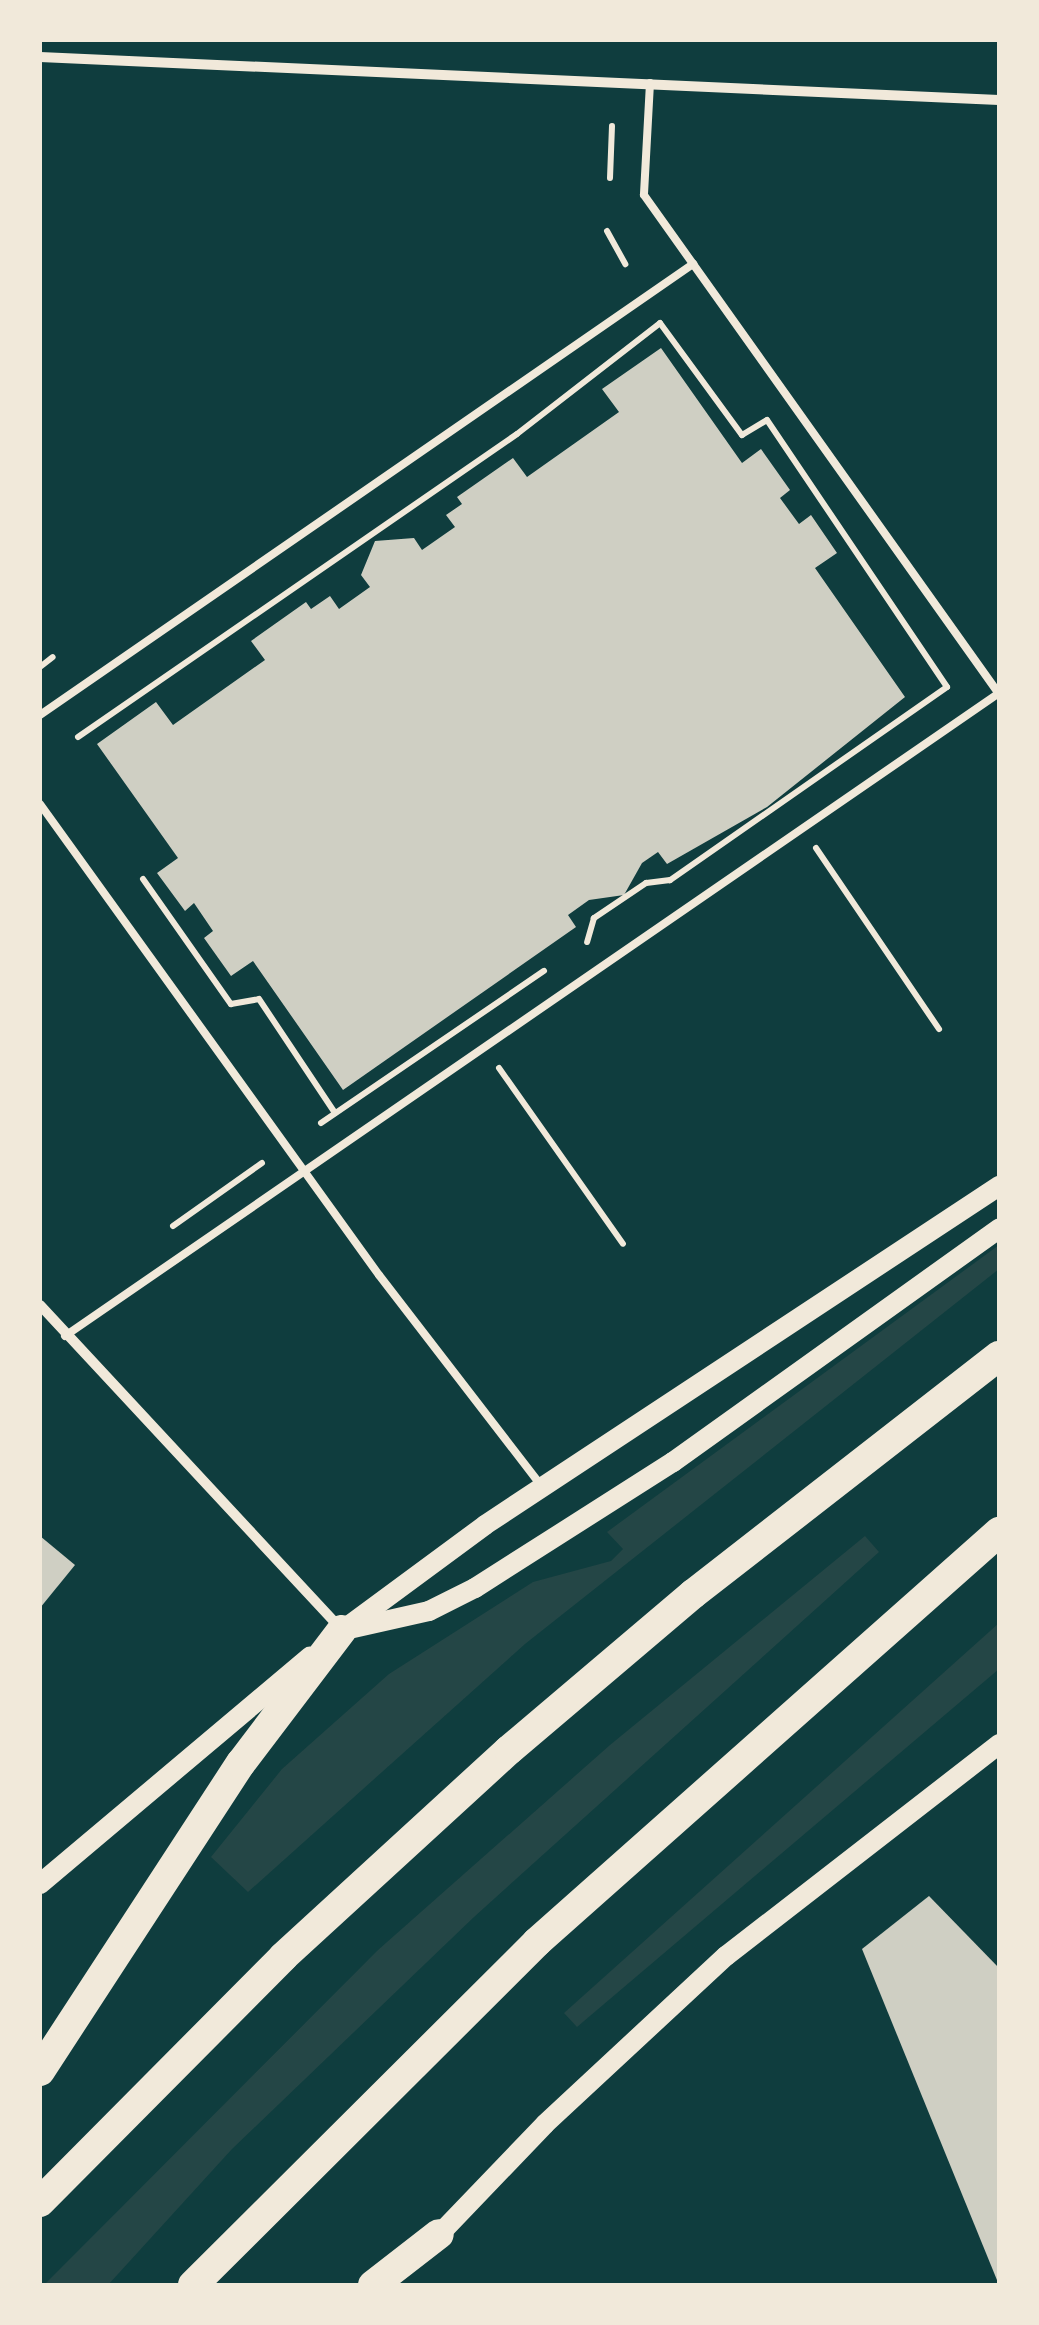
<!DOCTYPE html>
<html>
<head>
<meta charset="utf-8">
<style>
	body { margin:0 }
	#map { position:relative; width:1039px; height:2325px; overflow:hidden; background:#0f3d3e; font-family:Poppins,sans-serif }
	div>[style] { position:absolute }
	.green>* { inset:0; background:#244646 }
	.building>* { inset:0; background:#cfcfc3 }
	.path>* { height:6px; margin:-3px; padding:0 3px; transform-origin:3px; border-radius:3px; background:#f1e9da }
	.service>* { height:8px; margin:-4px; padding:0 4px; transform-origin:4px; border-radius:4px; background:#f1e9da }
	.minor>* { height:10px; margin:-5px; padding:0 5px; transform-origin:5px; border-radius:5px; background:#f1e9da }
	.secondary>* { height:20px; margin:-10px; padding:0 10px; transform-origin:10px; border-radius:10px; background:#f1e9da }
	.motorway>* { height:30px; margin:-15px; padding:0 15px; transform-origin:15px; border-radius:15px; background:#f1e9da }
	span { translate:-50% -50%; white-space:nowrap; text-align:center; line-height:1.15; -webkit-text-stroke:9px #f1e9da; paint-order:stroke }
	.frame { position:absolute; inset:0; border:42px solid #f1e9da; pointer-events:none }
</style>
</head>
<body>
<div id="map">
	<div class="green">
		<i style="clip-path:polygon(999px 1245px,999px 1269px,525px 1644px,248px 1892px,211px 1857px,282px 1769px,389px 1674px,533px 1582px,611px 1561px,623px 1549px,607px 1532px)"></i>
		<i style="clip-path:polygon(865px 1536px,879px 1552px,474px 1917px,232px 2149px,108px 2285px,44px 2285px,378px 1950px,610px 1745px)"></i>
		<i style="clip-path:polygon(999px 1623px,999px 1669px,577px 2027px,564px 2013px)"></i>
	</div>
	<div class="building">
		<i style="clip-path:polygon(661px 348px,742px 463px,761px 449px,790px 490px,780px 498px,799px 524px,811px 515px,837px 553px,815px 568px,905px 697px,767px 807px,667px 864px,658px 852px,642px 863px,624px 895px,589px 900px,568px 915px,576px 927px,343px 1090px,253px 961px,231px 976px,204px 938px,213px 931px,194px 903px,185px 911px,157px 873px,178px 858px,97px 744px,156px 702px,173px 725px,265px 660px,251px 641px,306px 602px,311px 609px,330px 596px,339px 609px,370px 587px,361px 575px,375px 541px,414px 538px,422px 550px,455px 527px,446px 515px,462px 504px,457px 497px,513px 458px,527px 477px,619px 412px,602px 389px)"></i>
		<i style="clip-path:polygon(40px 1536px,75px 1565px,40px 1608px)"></i>
		<i style="clip-path:polygon(929px 1896px,999px 1968px,999px 2285px,862px 1949px)"></i>
	</div>
	<div class="path">
		<i style="left:610px;top:178px;width:52px;rotate:-87.8deg"></i>
		<i style="left:607px;top:231px;width:38px;rotate:61deg"></i>
		<i style="left:40px;top:667px;width:16px;rotate:-38deg"></i>
		<i style="left:78px;top:737px;width:533px;rotate:-34.61deg"></i>
		<i style="left:517px;top:434px;width:181px;rotate:-37.8deg"></i>
		<i style="left:660px;top:323px;width:139px;rotate:53.8deg"></i>
		<i style="left:742px;top:435px;width:29px;rotate:-31deg"></i>
		<i style="left:767px;top:420px;width:322px;rotate:56deg"></i>
		<i style="left:947px;top:687px;width:338px;rotate:145.1deg"></i>
		<i style="left:670px;top:880px;width:24px;rotate:173deg"></i>
		<i style="left:646px;top:883px;width:63px;rotate:146.1deg"></i>
		<i style="left:594px;top:918px;width:25px;rotate:106deg"></i>
		<i style="left:816px;top:848px;width:219px;rotate:55.8deg"></i>
		<i style="left:143px;top:879px;width:153px;rotate:54.9deg"></i>
		<i style="left:231px;top:1004px;width:28px;rotate:-10deg"></i>
		<i style="left:259px;top:999px;width:137px;rotate:56.3deg"></i>
		<i style="left:499px;top:1068px;width:215px;rotate:54.8deg"></i>
		<i style="left:321px;top:1123px;width:270px;rotate:-34.3deg"></i>
		<i style="left:173px;top:1226px;width:109px;rotate:-35.3deg"></i>
	</div>
	<div class="service">
		<i style="left:650px;top:83px;width:112px;rotate:93.1deg"></i>
		<i style="left:644px;top:195px;width:612px;rotate:54.57deg"></i>
		<i style="left:40px;top:715px;width:794px;rotate:-34.63deg"></i>
		<i style="left:40px;top:804px;width:580px;rotate:54.26deg"></i>
		<i style="left:379px;top:1275px;width:265px;rotate:52.4deg"></i>
		<i style="left:65px;top:1336px;width:1134px;rotate:-34.54deg"></i>
	</div>
	<div class="minor">
		<i style="left:40px;top:57px;width:960px;rotate:2.57deg"></i>
		<i style="left:40px;top:1305px;width:438px;rotate:47.1deg"></i>
	</div>
	<div class="secondary">
		<i style="left:349px;top:1629px;width:82px;rotate:-12.7deg"></i>
		<i style="left:429px;top:1611px;width:51px;rotate:-26.6deg"></i>
		<i style="left:475px;top:1588px;width:235px;rotate:-32.5deg"></i>
		<i style="left:673px;top:1462px;width:401px;rotate:-35.6deg"></i>
		<i style="left:332px;top:1638px;width:190px;rotate:-36.4deg"></i>
		<i style="left:485px;top:1525px;width:616px;rotate:-33.41deg"></i>
		<i style="left:40px;top:1884px;width:353px;rotate:-40.1deg"></i>
		<i style="left:432px;top:2242px;width:163px;rotate:-46.2deg"></i>
		<i style="left:545px;top:2124px;width:247px;rotate:-42.9deg"></i>
		<i style="left:726px;top:1956px;width:346px;rotate:-37.8deg"></i>
	</div>
	<div class="motorway">
		<i style="left:40px;top:2071px;width:368px;rotate:-56.9deg"></i>
		<i style="left:241px;top:1763px;width:167px;rotate:-52.8deg"></i>
		<i style="left:40px;top:2202px;width:345px;rotate:-45.2deg"></i>
		<i style="left:283px;top:1957px;width:306px;rotate:-42.5deg"></i>
		<i style="left:509px;top:1750px;width:241px;rotate:-40.3deg"></i>
		<i style="left:693px;top:1594px;width:388px;rotate:-37.9deg"></i>
		<i style="left:193px;top:2285px;width:486px;rotate:-44.9deg"></i>
		<i style="left:537px;top:1942px;width:618px;rotate:-41.59deg"></i>
		<i style="left:373px;top:2285px;width:83px;rotate:-37.7deg"></i>
	</div>
	<div class="frame"></div>
</div>
</body>
</html>
